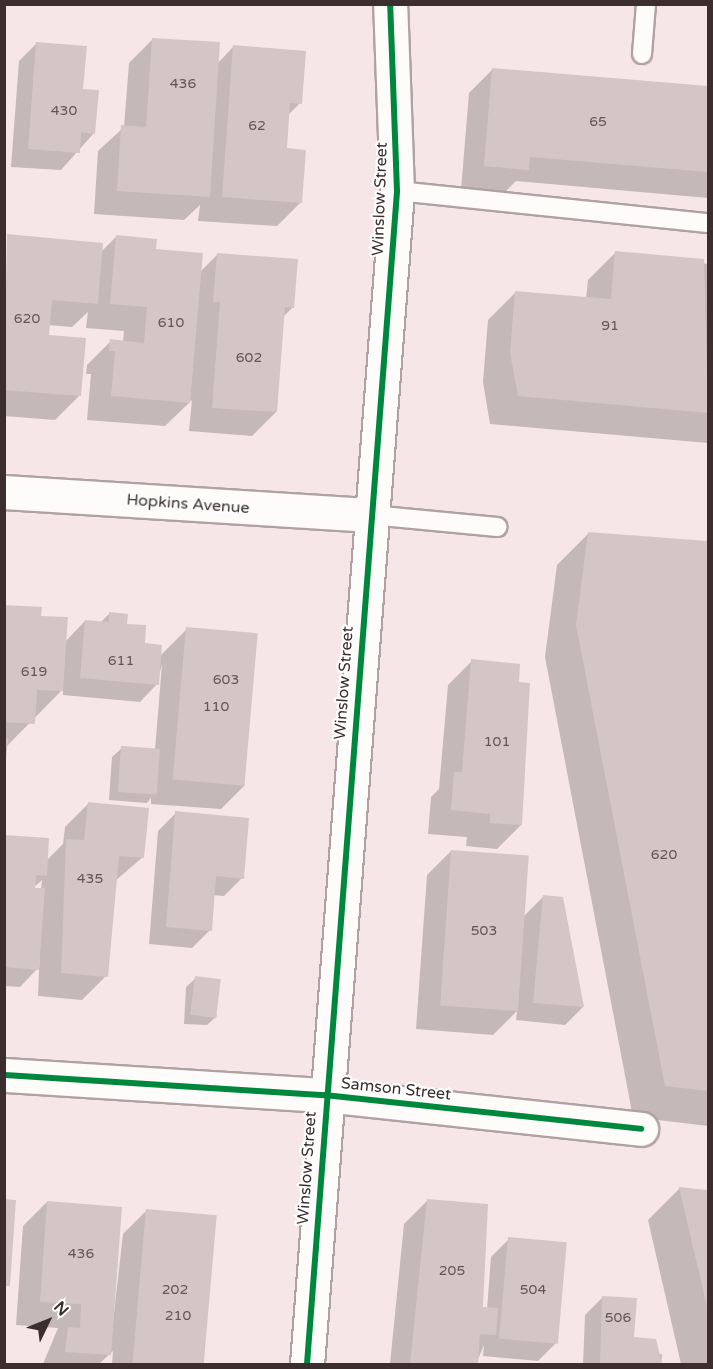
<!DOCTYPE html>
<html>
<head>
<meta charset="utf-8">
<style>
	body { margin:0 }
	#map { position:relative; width:713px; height:1369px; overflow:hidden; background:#f6e6e7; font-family:"Varela Round",sans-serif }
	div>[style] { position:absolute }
	.shadow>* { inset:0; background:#0003 }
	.building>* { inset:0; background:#d4c6c7; transform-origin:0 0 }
	.roads { filter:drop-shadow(2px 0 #b0a2a3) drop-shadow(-2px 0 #b0a2a3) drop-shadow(0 2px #b0a2a3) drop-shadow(0 -2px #b0a2a3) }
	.service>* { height:18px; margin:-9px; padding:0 9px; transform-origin:9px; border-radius:9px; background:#fefbfb }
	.minor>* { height:33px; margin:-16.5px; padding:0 16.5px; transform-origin:16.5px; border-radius:16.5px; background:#fefbfb }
	.tertiary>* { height:33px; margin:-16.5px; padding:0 16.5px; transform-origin:16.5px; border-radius:16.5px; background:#fefbfb }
	.cycleway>* { height:6px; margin:-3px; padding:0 3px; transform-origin:3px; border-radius:3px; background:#00873e }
	span { translate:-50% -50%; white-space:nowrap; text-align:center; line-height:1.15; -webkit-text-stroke:4.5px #fff; paint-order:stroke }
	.number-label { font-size:14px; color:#625455 }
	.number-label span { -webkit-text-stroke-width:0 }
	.street-label { font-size:16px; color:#3c2e2f }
	.frame { position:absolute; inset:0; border:6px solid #3c2e2f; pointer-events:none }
	.north { position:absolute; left:18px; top:1291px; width:60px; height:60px; -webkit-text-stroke:4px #fff; paint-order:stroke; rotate:47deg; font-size:16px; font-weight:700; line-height:24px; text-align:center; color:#3c2e2f }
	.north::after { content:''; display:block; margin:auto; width:21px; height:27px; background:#3c2e2f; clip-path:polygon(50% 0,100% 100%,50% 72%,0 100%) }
</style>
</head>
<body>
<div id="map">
	<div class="shadow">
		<i style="clip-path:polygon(153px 39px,218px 63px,233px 47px,300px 103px,287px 116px,285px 150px,301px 202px,277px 226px,198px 221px,200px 205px,184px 220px,94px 214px,98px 151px,124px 127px,129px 63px)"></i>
		<i style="clip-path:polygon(37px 43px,82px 90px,94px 133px,61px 170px,11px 167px,19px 61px)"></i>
		<i style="clip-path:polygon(493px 69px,708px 88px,708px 198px,516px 181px,503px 194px,461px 190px,469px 93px)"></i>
		<i style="clip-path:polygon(8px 236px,100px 253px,116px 237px,200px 272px,217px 255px,293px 307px,283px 317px,276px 412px,252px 436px,189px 431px,192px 400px,165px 426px,87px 420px,91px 374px,86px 374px,87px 365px,111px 341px,123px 342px,124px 331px,86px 328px,88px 312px,72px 327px,48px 325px,47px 336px,79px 396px,55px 420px,4px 416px)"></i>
		<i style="clip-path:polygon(616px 252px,708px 264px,708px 443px,490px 424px,483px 382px,488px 320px,516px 292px,586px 299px,588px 280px)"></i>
		<i style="clip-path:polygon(589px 533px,708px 543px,708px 1126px,633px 1117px,545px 657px,557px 565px)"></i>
		<i style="clip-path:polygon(4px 606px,39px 618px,65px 642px,85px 621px,100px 623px,110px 613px,160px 656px,187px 629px,245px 785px,221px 809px,151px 804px,151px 798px,147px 803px,109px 800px,112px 757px,122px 748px,155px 750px,162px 664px,157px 684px,140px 702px,63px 695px,63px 689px,6px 747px,4px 765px)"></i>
		<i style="clip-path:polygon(472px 661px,521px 825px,497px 849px,466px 846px,467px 837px,428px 834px,431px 797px,439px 789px,448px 685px)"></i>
		<i style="clip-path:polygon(evenodd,89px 803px,143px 857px,115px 881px,106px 976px,82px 1000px,38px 996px,41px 923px,37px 969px,20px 987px,4px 986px,4px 836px,46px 861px,63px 844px,65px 827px,89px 803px,42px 880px,41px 890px,32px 889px,42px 880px)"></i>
		<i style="clip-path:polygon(176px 813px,242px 878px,224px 896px,213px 895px,210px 930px,192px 948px,149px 944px,158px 831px)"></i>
		<i style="clip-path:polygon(451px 851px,524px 916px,543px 897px,583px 1007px,565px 1025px,516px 1020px,517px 1011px,493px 1035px,416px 1029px,427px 875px)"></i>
		<i style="clip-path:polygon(196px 978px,217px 1016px,207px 1025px,184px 1024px,186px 987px)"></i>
		<i style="clip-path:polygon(680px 1188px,708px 1191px,708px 1364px,681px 1364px,648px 1220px)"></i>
		<i style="clip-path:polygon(428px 1200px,481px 1309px,487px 1309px,491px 1257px,509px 1239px,556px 1343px,538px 1361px,483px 1356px,484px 1345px,476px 1364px,390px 1364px,404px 1224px)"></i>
		<i style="clip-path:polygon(47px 1202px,110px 1348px,123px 1234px,147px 1210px,215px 1216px,202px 1364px,112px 1364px,113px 1351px,99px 1364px,43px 1364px,58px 1328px,16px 1325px,23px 1226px)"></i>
		<i style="clip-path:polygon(603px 1297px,632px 1339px,662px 1355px,661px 1364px,583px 1364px,585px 1315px)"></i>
	</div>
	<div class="building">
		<i style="clip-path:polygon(152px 38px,220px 42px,210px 197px,117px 191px,121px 125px,146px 127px)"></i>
		<i style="clip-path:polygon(36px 42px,87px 46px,83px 89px,99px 90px,95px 134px,81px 132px,80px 153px,28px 149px)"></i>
		<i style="clip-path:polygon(233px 45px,306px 51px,302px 104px,290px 103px,287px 148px,306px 150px,302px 203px,222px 197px)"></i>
		<i style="clip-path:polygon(492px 68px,708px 86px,708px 172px,530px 157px,529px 170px,484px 166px)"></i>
		<i style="clip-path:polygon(7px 234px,103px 243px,98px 304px,52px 300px,49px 335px,86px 338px,81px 396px,4px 390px)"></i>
		<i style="clip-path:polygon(116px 235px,157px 239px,156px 249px,203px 253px,190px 403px,111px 396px,115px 351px,109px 351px,110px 339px,144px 343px,147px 307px,110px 304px)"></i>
		<i style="clip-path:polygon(615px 251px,704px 259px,708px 413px,518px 396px,510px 353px,515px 291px,611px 299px)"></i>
		<i style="clip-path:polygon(217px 253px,298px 259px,294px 308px,285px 307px,277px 412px,212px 408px,220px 302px,213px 302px)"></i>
		<i style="clip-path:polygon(588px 532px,708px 541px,708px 1091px,665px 1086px,576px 625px)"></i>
		<i style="clip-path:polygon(4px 605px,42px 607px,41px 616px,68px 617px,63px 691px,37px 690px,35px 724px,4px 722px)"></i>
		<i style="clip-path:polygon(109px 612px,128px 614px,127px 624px,146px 625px,145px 643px,162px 645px,159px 685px,80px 678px,85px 620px,109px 622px)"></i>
		<i style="left:186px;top:627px;width:72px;height:153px;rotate:5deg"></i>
		<i style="clip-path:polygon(471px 659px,520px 664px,519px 682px,530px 683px,522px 825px,490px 823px,490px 814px,451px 810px,454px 772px,462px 772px)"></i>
		<i style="clip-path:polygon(4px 739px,8px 739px,6px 760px,4px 760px)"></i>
		<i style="left:121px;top:746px;width:39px;height:46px;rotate:4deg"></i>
		<i style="clip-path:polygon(88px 802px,149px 808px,144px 858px,119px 856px,108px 977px,61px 973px,66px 839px,84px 840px)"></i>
		<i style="clip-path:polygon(175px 811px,249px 818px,244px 879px,216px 876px,212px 931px,166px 927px)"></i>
		<i style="clip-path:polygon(4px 835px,49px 838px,47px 876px,36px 875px,35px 888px,45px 888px,39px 970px,4px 967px)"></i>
		<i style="left:451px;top:850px;width:78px;height:156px;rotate:4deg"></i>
		<i style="clip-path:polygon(543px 895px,563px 897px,584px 1007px,533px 1003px)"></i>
		<i style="left:195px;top:976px;width:26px;height:39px;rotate:7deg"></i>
		<i style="clip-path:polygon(679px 1187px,708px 1190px,708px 1311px)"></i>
		<i style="clip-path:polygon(4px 1199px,16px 1200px,10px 1286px,4px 1286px)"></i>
		<i style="clip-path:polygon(427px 1199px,488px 1204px,483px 1307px,498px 1308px,496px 1335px,480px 1334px,478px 1364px,410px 1364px)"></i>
		<i style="clip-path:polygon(47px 1201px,122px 1207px,111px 1355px,65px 1352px,68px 1327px,80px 1328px,81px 1304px,40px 1302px)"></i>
		<i style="left:146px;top:1209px;width:71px;height:156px;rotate:5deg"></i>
		<i style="left:508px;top:1237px;width:59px;height:102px;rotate:5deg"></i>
		<i style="clip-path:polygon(602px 1296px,637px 1298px,634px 1337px,656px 1339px,662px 1364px,600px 1364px)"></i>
	</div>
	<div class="roads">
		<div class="service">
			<i style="left:642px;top:54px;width:50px;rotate:-85.4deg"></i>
			<i style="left:397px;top:191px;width:313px;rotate:5.9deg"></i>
			<i style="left:371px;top:515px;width:127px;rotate:5.4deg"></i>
		</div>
		<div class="minor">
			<i style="left:4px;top:492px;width:368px;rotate:3.6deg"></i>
			<i style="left:4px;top:1075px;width:322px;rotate:3.6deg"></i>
			<i style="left:325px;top:1095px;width:318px;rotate:6.1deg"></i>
		</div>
		<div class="tertiary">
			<i style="left:307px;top:1364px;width:1176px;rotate:-85.61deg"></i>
			<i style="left:397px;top:191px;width:187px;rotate:-92.1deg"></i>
		</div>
	</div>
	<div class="cycleway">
		<i style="left:4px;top:1075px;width:322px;rotate:3.6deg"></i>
		<i style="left:325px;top:1095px;width:318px;rotate:6.1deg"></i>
		<i style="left:307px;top:1364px;width:1176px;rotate:-85.61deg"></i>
		<i style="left:397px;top:191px;width:187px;rotate:-92.1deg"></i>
	</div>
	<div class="number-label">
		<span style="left:183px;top:84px">436</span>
		<span style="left:64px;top:111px">430</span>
		<span style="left:598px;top:122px">65</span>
		<span style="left:257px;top:126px">62</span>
		<span style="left:27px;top:319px">620</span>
		<span style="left:171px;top:323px">610</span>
		<span style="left:610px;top:326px">91</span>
		<span style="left:249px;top:358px">602</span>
		<span style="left:121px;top:661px">611</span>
		<span style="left:34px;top:672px">619</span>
		<span style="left:226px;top:680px">603</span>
		<span style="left:216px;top:707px">110</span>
		<span style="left:497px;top:742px">101</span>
		<span style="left:664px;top:855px">620</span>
		<span style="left:90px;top:879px">435</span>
		<span style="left:484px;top:931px">503</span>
		<span style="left:81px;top:1254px">436</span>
		<span style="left:452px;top:1271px">205</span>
		<span style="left:175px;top:1290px">202</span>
		<span style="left:533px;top:1290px">504</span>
		<span style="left:178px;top:1316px">210</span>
		<span style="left:618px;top:1318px">506</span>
	</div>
	<div class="street-label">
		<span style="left:380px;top:199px;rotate:-88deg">Winslow Street</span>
		<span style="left:188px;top:504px;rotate:4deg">Hopkins Avenue</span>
		<span style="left:344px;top:683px;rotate:-86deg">Winslow Street</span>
		<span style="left:396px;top:1089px;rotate:6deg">Samson Street</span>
		<span style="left:307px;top:1168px;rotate:-86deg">Winslow Street</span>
	</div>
	<div class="frame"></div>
	<div class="north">N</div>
</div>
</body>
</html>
